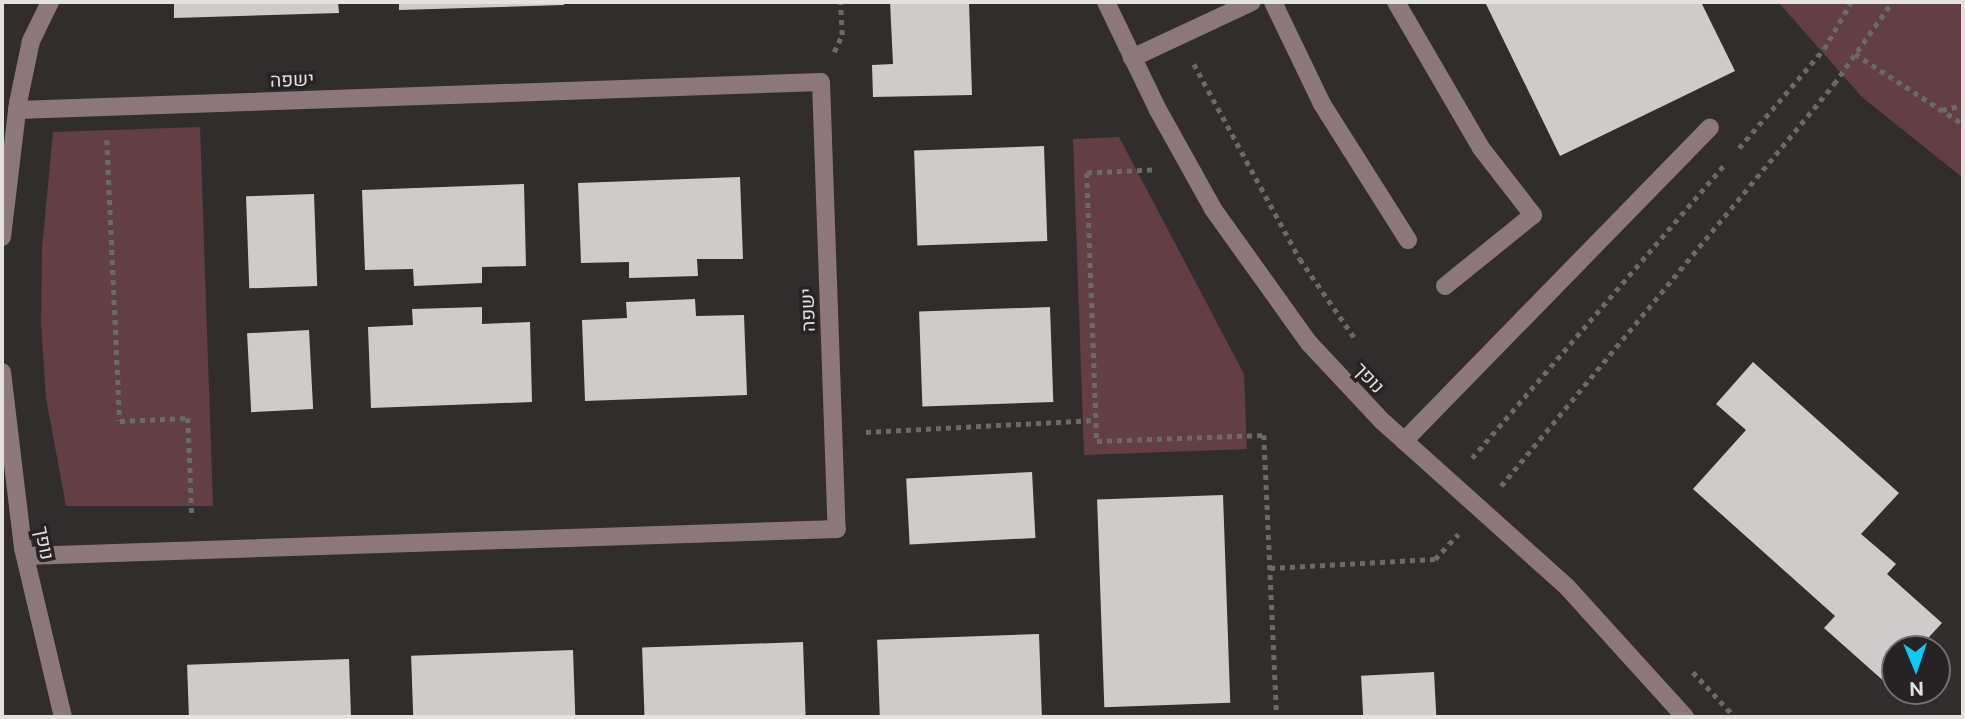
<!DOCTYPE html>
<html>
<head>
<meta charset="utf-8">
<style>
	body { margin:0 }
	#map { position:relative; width:1965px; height:719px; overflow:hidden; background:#312d2d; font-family:"Public Sans",Heebo,sans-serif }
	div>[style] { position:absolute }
	.green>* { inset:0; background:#633f43 }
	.building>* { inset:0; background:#d0cbcb; transform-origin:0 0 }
	.path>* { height:4.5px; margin-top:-2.25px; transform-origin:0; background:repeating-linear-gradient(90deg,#6c6969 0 5px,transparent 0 10px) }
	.minor>* { height:18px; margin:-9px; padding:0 9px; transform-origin:9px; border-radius:9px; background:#8c787a }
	span { translate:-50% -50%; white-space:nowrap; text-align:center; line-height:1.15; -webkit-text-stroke:7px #272324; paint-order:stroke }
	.street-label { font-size:19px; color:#e4e1e1 }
	.frame { position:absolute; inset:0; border:4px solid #e4e1e1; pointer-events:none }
	.north { position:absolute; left:1881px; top:635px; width:70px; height:70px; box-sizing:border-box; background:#272324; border:2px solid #736f70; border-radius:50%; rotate:178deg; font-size:19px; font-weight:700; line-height:28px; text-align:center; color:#e4e1e1 }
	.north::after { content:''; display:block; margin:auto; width:24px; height:32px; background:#0acafa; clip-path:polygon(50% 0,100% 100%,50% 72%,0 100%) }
</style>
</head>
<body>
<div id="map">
	<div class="green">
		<i style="clip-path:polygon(1778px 2px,1963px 2px,1963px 178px,1863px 98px)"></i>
		<i style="clip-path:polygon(200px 127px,213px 506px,66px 506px,46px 398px,41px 323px,42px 248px,53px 132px)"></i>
		<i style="clip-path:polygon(1119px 137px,1244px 374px,1247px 449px,1084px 455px,1073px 139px)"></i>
	</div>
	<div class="building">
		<i style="clip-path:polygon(174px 2px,338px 2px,339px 13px,174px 18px)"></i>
		<i style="clip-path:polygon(399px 2px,564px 2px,564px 5px,399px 10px)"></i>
		<i style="clip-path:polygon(890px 2px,969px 2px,972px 95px,873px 97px,872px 65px,893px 64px)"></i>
		<i style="clip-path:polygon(1485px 2px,1701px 2px,1735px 71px,1560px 156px)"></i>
		<i style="left:1044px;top:146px;width:95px;height:130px;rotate:88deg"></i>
		<i style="clip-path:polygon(740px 177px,743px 259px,697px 259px,698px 276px,629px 278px,629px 262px,581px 263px,578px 183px)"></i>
		<i style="clip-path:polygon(524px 184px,526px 266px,482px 267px,482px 283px,414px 286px,413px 269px,365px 270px,362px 190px)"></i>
		<i style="left:314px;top:194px;width:92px;height:68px;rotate:88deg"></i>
		<i style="clip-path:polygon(695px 299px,696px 316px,744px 315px,747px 395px,585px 401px,582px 320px,627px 318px,626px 302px)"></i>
		<i style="clip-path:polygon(482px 307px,482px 324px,530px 322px,532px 402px,371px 408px,368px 327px,413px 325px,412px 309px)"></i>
		<i style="left:1050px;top:307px;width:95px;height:131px;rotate:88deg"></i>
		<i style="left:309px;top:330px;width:79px;height:62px;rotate:87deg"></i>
		<i style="clip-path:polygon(1753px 362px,1899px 493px,1861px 534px,1896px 564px,1887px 574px,1942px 623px,1918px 649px,1895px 649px,1895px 675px,1887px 684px,1824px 628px,1835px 616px,1693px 489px,1746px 430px,1716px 404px)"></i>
		<i style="left:1032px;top:472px;width:66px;height:126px;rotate:87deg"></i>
		<i style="left:1223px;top:495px;width:208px;height:126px;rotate:88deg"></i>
		<i style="left:1039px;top:634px;width:81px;height:162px;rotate:88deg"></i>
		<i style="left:803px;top:642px;width:75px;height:161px;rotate:88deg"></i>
		<i style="left:573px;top:650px;width:67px;height:162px;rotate:88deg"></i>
		<i style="left:349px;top:659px;width:58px;height:162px;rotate:88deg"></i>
		<i style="left:1434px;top:672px;width:45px;height:73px;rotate:87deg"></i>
	</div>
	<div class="path">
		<i style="left:834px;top:52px;width:19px;rotate:-65deg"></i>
		<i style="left:842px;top:35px;width:33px;rotate:-93deg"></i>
		<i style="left:1855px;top:54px;width:129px;rotate:32.9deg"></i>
		<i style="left:1194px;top:64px;width:222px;rotate:61.5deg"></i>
		<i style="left:1300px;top:259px;width:98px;rotate:55.3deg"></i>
		<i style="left:1942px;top:110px;width:22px;rotate:-13deg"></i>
		<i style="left:107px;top:140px;width:281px;rotate:87.4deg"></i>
		<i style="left:120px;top:421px;width:68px;rotate:-2.5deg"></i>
		<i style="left:188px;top:418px;width:100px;rotate:87.7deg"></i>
		<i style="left:1739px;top:148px;width:130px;rotate:-49.4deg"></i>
		<i style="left:1824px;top:49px;width:54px;rotate:-60.1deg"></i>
		<i style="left:1152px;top:170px;width:65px;rotate:177.4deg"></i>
		<i style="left:1087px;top:173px;width:268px;rotate:87.9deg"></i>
		<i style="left:1097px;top:441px;width:167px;rotate:-2.1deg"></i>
		<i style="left:1264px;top:435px;width:282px;rotate:87.4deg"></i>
		<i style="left:866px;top:432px;width:230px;rotate:-3deg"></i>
		<i style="left:1472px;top:458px;width:386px;rotate:-49.3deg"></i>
		<i style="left:1501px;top:486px;width:522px;rotate:-50.36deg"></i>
		<i style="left:1834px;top:84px;width:100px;rotate:-54.7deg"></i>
		<i style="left:1270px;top:568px;width:165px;rotate:-3.1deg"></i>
		<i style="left:1435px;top:559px;width:34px;rotate:-47deg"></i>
		<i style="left:1693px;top:672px;width:62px;rotate:47deg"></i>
	</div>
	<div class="minor">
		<i style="left:1106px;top:2px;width:120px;rotate:64.3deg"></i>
		<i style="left:1158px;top:110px;width:113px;rotate:60.9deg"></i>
		<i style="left:1213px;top:209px;width:165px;rotate:54.4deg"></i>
		<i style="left:1309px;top:343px;width:105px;rotate:46.9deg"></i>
		<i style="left:1381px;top:420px;width:251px;rotate:41.9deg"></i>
		<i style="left:1568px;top:588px;width:174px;rotate:47.8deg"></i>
		<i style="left:1273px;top:2px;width:113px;rotate:64.3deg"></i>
		<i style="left:1322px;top:104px;width:161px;rotate:57.7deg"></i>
		<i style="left:1396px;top:2px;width:169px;rotate:59.8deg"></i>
		<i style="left:1481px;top:148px;width:85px;rotate:52.2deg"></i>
		<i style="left:1533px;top:215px;width:113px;rotate:141.1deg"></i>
		<i style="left:1132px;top:58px;width:132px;rotate:-25deg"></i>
		<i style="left:17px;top:110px;width:804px;rotate:-1.99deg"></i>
		<i style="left:821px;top:82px;width:447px;rotate:88deg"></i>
		<i style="left:837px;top:529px;width:812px;rotate:178.1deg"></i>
		<i style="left:2px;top:237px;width:135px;rotate:-83.2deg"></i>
		<i style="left:18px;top:103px;width:63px;rotate:-78.2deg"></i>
		<i style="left:31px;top:41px;width:43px;rotate:-64deg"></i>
		<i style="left:2px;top:372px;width:177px;rotate:83.2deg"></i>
		<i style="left:23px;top:548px;width:174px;rotate:76.7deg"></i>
		<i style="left:1404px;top:441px;width:438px;rotate:-45.7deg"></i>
	</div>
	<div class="street-label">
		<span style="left:292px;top:80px;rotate:-2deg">ישפה</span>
		<span style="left:808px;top:310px;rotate:-92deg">ישפה</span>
		<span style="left:1369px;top:378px;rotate:46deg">נופך</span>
		<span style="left:44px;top:543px;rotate:79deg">נופך</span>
	</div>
	<div class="frame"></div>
	<div class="north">N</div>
</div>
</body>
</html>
